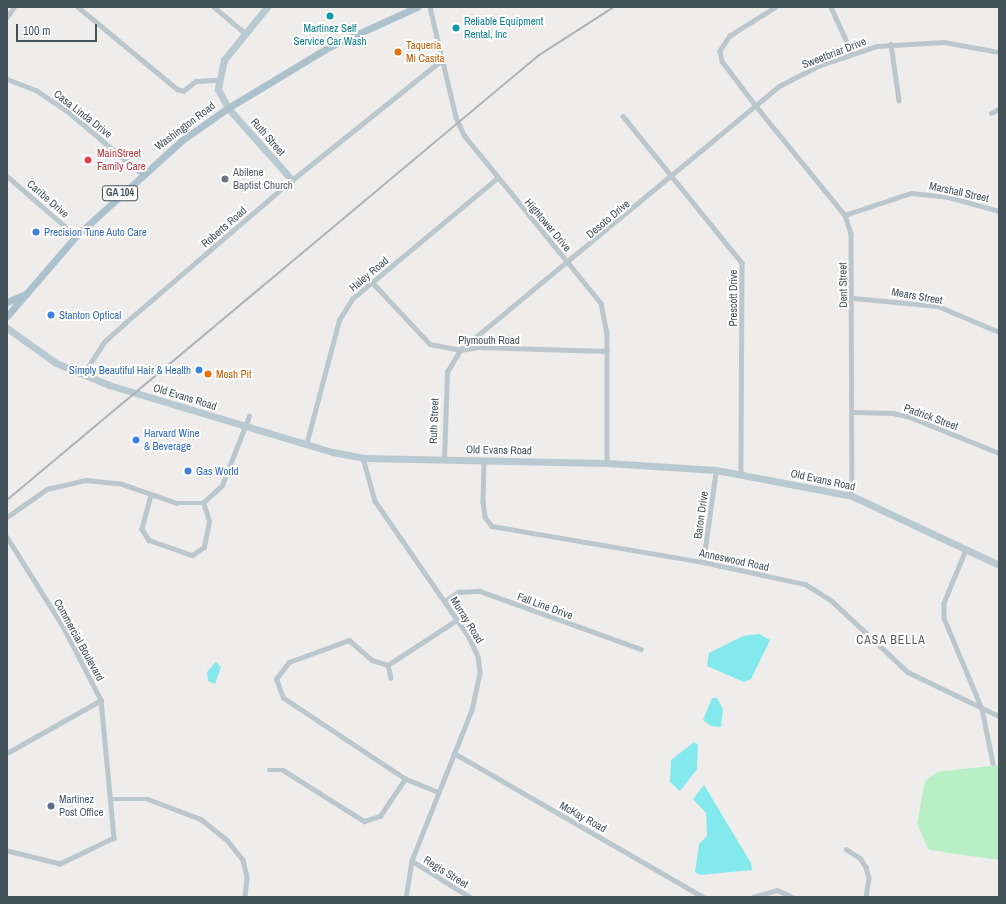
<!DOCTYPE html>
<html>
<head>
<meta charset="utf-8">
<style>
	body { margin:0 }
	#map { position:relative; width:1006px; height:904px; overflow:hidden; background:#efecec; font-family:"Archivo Narrow",sans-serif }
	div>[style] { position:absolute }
	.green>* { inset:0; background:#b8efc4 }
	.water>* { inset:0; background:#84e9ed }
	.street>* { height:4.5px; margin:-2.25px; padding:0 2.25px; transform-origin:2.25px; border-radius:2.25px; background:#bac7cc }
	.secondary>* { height:7px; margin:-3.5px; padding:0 3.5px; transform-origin:3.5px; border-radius:3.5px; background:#b9c9d1 }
	.primary>* { height:7px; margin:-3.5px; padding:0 3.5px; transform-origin:3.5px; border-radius:3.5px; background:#abc1cc }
	.rail>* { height:1.5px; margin:-0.75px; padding:0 0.75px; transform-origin:0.75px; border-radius:0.75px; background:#aeb3b7 }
	.dots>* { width:11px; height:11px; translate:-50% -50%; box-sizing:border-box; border:2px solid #fff; border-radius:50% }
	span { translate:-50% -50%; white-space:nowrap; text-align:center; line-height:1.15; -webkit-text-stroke:4px #fff; paint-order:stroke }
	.shield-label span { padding:1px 3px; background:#fff; border:1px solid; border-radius:3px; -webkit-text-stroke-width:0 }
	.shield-label { font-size:10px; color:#445359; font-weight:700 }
	.culture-label { font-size:11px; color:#0d838f }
	.left { translate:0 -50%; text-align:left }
	.food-label { font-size:11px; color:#c56008 }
	.street-label { font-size:11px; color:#445359 }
	.health-label { font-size:11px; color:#be3a42 }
	.worship-label { font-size:11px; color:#5b616d }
	.shop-label { font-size:11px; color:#366cbe }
	.right { translate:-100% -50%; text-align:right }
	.service-label { font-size:11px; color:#4e5e75 }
	.neighbourhood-label { font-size:12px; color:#595e61; letter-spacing:1px }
	.frame { position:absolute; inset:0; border:8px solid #445359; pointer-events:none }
	.scale { position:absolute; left:16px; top:24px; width:81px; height:18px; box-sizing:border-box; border:2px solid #445359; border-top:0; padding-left:5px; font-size:12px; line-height:14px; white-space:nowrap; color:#445359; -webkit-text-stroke:3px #fff; paint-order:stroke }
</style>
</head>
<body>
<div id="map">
	<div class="green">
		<i style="clip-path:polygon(999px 765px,999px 860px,929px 850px,917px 824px,925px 781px,937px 772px)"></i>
	</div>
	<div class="water">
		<i style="clip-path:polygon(759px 634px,770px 640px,751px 679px,744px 682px,707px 666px,709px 653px,743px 636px)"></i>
		<i style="clip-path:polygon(216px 662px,221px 667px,215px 684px,208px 681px,207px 672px)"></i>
		<i style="clip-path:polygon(712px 698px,717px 698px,723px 709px,721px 727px,711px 726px,703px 720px)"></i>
		<i style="clip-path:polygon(694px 742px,698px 745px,697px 769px,680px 791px,670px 782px,671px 760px)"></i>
		<i style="clip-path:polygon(704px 785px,751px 863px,752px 870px,700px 875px,695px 872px,699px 844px,707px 836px,706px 813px,693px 799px)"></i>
	</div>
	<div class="street">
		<i style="left:78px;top:7px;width:129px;rotate:39.6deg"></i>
		<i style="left:177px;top:89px;width:6px;rotate:18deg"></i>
		<i style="left:183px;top:91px;width:16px;rotate:-38deg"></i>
		<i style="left:196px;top:81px;width:22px;rotate:-3deg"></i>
		<i style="left:214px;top:7px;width:40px;rotate:40deg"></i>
		<i style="left:430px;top:7px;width:113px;rotate:76.7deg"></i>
		<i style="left:456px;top:117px;width:20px;rotate:66deg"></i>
		<i style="left:464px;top:135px;width:217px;rotate:50.8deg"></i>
		<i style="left:601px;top:303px;width:31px;rotate:79deg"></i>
		<i style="left:607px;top:333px;width:130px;rotate:90deg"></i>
		<i style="left:776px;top:7px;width:54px;rotate:147.8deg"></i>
		<i style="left:730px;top:36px;width:18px;rotate:124deg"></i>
		<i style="left:720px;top:51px;width:10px;rotate:79deg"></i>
		<i style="left:722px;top:61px;width:56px;rotate:52.9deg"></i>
		<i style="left:756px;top:106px;width:141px;rotate:50.8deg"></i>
		<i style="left:845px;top:215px;width:20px;rotate:72deg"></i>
		<i style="left:851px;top:234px;width:262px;rotate:89.8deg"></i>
		<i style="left:831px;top:7px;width:51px;rotate:65.5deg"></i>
		<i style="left:7px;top:17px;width:12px;rotate:-55deg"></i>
		<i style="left:891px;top:44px;width:57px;rotate:81.9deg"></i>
		<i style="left:7px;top:79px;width:31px;rotate:21deg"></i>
		<i style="left:36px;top:90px;width:36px;rotate:34deg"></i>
		<i style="left:66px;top:110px;width:99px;rotate:40.1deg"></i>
		<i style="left:991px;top:113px;width:9px;rotate:-27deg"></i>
		<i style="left:623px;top:116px;width:189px;rotate:51deg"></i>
		<i style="left:742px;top:263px;width:211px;rotate:90.3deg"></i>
		<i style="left:7px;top:176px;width:91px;rotate:41deg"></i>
		<i style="left:845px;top:215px;width:70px;rotate:-18.4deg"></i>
		<i style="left:911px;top:193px;width:38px;rotate:6deg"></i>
		<i style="left:949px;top:197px;width:52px;rotate:15.6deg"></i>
		<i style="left:373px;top:283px;width:83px;rotate:46.9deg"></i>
		<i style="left:430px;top:344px;width:31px;rotate:11deg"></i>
		<i style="left:460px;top:350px;width:19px;rotate:-9deg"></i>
		<i style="left:479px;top:347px;width:128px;rotate:1.8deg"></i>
		<i style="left:853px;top:298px;width:85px;rotate:5.4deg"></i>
		<i style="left:938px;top:306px;width:66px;rotate:23.1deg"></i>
		<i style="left:84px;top:373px;width:37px;rotate:-57deg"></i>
		<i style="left:104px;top:342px;width:28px;rotate:-42deg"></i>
		<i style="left:125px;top:323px;width:220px;rotate:-40.6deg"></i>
		<i style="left:292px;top:180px;width:193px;rotate:-38.7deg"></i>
		<i style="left:853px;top:412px;width:40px;rotate:1.4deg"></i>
		<i style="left:893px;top:413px;width:17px;rotate:13deg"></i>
		<i style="left:910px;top:417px;width:96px;rotate:22deg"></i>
		<i style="left:306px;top:445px;width:129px;rotate:-75.2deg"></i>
		<i style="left:339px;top:320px;width:25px;rotate:-58deg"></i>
		<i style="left:352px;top:299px;width:189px;rotate:-39.8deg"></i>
		<i style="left:363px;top:458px;width:45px;rotate:74.4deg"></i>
		<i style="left:375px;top:501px;width:165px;rotate:55.3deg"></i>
		<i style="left:469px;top:637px;width:21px;rotate:65deg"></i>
		<i style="left:478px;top:656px;width:17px;rotate:83deg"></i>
		<i style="left:480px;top:673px;width:38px;rotate:102deg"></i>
		<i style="left:472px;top:710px;width:162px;rotate:111.7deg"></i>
		<i style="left:412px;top:861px;width:36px;rotate:99deg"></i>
		<i style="left:444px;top:459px;width:87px;rotate:-88deg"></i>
		<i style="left:447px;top:372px;width:26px;rotate:-59deg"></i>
		<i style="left:460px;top:350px;width:414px;rotate:-39.6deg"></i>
		<i style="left:779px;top:86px;width:44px;rotate:-27.1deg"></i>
		<i style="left:818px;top:66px;width:62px;rotate:-18.7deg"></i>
		<i style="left:877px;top:46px;width:67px;rotate:-3.4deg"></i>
		<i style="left:944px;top:42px;width:56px;rotate:10.3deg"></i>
		<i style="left:484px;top:461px;width:41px;rotate:91.4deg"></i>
		<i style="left:483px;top:502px;width:15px;rotate:82deg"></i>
		<i style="left:485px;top:517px;width:11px;rotate:52deg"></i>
		<i style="left:492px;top:526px;width:214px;rotate:9.7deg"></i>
		<i style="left:703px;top:562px;width:104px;rotate:12.2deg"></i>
		<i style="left:805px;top:584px;width:32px;rotate:32deg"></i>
		<i style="left:832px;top:601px;width:104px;rotate:43.1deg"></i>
		<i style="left:908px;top:672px;width:101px;rotate:25.8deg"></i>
		<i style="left:151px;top:495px;width:35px;rotate:105deg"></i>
		<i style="left:142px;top:529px;width:13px;rotate:58deg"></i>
		<i style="left:149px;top:540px;width:46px;rotate:19.2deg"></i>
		<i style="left:192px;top:555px;width:14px;rotate:-34deg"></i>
		<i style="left:204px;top:547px;width:26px;rotate:-79deg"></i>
		<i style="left:209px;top:521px;width:19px;rotate:-108deg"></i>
		<i style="left:7px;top:517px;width:49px;rotate:-35deg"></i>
		<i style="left:47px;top:489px;width:40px;rotate:-13deg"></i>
		<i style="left:86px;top:480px;width:36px;rotate:6deg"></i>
		<i style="left:122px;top:484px;width:58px;rotate:19.1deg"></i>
		<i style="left:177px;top:503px;width:26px"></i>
		<i style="left:203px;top:503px;width:26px;rotate:-43deg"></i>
		<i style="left:222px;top:485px;width:74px;rotate:-68.6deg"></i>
		<i style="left:7px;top:537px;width:107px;rotate:57.9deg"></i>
		<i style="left:64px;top:628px;width:81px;rotate:62.8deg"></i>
		<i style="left:101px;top:700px;width:139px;rotate:84.6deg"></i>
		<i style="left:114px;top:838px;width:60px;rotate:154.3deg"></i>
		<i style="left:60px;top:864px;width:55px;rotate:-166.2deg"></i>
		<i style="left:966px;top:550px;width:57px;rotate:112.5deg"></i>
		<i style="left:944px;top:603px;width:15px;rotate:90deg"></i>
		<i style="left:944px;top:618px;width:99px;rotate:67.3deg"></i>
		<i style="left:982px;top:709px;width:55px;rotate:78.5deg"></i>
		<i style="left:703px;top:562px;width:93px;rotate:-82deg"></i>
		<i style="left:445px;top:601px;width:16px;rotate:-35deg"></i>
		<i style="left:458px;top:592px;width:22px;rotate:-3deg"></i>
		<i style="left:480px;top:591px;width:171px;rotate:19.8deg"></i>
		<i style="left:388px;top:665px;width:13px;rotate:77deg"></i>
		<i style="left:7px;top:753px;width:108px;rotate:-29.4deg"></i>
		<i style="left:454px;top:753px;width:288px;rotate:30deg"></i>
		<i style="left:269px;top:770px;width:14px"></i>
		<i style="left:283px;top:770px;width:96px;rotate:32.2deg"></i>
		<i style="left:364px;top:821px;width:17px;rotate:-17deg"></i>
		<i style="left:380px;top:816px;width:45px;rotate:-56deg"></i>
		<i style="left:437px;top:792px;width:35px;rotate:-158deg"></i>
		<i style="left:405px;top:779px;width:146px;rotate:-146.4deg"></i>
		<i style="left:283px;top:698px;width:20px;rotate:-110deg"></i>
		<i style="left:276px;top:679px;width:21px;rotate:-53deg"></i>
		<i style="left:289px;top:662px;width:64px;rotate:-20.1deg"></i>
		<i style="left:349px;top:640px;width:30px;rotate:41deg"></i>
		<i style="left:372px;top:660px;width:17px;rotate:17deg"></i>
		<i style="left:388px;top:665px;width:84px;rotate:-33.3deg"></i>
		<i style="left:111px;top:799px;width:37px"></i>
		<i style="left:148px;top:799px;width:57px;rotate:20.7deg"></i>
		<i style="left:201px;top:819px;width:33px;rotate:39deg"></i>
		<i style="left:227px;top:840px;width:26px;rotate:51deg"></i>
		<i style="left:243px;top:860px;width:18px;rotate:77deg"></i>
		<i style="left:247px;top:878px;width:19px;rotate:96deg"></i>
		<i style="left:846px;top:849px;width:17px;rotate:33deg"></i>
		<i style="left:860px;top:858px;width:11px;rotate:56deg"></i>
		<i style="left:866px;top:867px;width:11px;rotate:75deg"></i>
		<i style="left:869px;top:878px;width:19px;rotate:99deg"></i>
		<i style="left:412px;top:861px;width:68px;rotate:31.8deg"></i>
		<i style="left:753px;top:897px;width:25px;rotate:-16deg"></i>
		<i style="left:777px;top:890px;width:17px;rotate:24deg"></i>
	</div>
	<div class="secondary">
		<i style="left:267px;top:7px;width:68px;rotate:129.1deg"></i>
		<i style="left:224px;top:60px;width:30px;rotate:102deg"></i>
		<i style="left:218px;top:89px;width:21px;rotate:62deg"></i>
		<i style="left:228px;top:108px;width:96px;rotate:48.4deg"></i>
		<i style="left:7px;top:328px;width:60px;rotate:35.5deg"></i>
		<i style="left:56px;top:363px;width:57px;rotate:22.5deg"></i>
		<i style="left:109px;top:385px;width:234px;rotate:16.7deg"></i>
		<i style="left:333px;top:452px;width:31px;rotate:11deg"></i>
		<i style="left:363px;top:458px;width:244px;rotate:1.2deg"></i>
		<i style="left:607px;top:463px;width:109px;rotate:3.7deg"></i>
		<i style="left:716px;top:470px;width:138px;rotate:10.8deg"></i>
		<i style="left:852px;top:496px;width:162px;rotate:25.1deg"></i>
	</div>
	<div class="primary">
		<i style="left:7px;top:302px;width:21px;rotate:-23deg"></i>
		<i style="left:7px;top:316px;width:106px;rotate:-49.2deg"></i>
		<i style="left:76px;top:236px;width:142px;rotate:-42.1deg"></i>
		<i style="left:181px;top:141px;width:57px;rotate:-35.1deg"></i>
		<i style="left:228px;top:108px;width:118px;rotate:-31.1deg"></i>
		<i style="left:329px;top:47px;width:97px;rotate:-24.4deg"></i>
	</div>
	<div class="rail">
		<i style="left:7px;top:500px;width:692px;rotate:-39.9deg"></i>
		<i style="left:538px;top:56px;width:90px;rotate:-32.8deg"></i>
	</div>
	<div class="dots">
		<i style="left:330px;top:16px;background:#0f9aa8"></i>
		<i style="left:456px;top:28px;background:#0f9aa8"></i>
		<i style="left:398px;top:52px;background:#e8710a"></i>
		<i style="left:88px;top:160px;background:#e0444e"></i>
		<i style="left:225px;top:179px;background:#6b7280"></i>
		<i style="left:36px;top:232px;background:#3f7fe0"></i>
		<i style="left:51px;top:315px;background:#3f7fe0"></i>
		<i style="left:199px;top:370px;background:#3f7fe0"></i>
		<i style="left:208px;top:374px;background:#e8710a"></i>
		<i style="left:136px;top:440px;background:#3f7fe0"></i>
		<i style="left:188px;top:471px;background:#3f7fe0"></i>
		<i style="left:51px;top:806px;background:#5c6f8a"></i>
	</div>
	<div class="shield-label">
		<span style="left:120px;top:193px">GA 104</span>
	</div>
	<div class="culture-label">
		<span class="left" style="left:464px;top:28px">Reliable Equipment<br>Rental, Inc</span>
		<span style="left:330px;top:35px">Martinez Self<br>Service Car Wash</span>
	</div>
	<div class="food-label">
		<span class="left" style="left:406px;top:52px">Taqueria<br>Mi Casita</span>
		<span class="left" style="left:216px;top:374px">Mosh Pit</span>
	</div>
	<div class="street-label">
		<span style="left:834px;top:53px;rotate:-21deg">Sweetbriar Drive</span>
		<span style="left:83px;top:114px;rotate:38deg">Casa Linda Drive</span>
		<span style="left:185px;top:126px;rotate:-37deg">Washington Road</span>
		<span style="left:268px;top:137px;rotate:49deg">Ruth Street</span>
		<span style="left:959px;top:192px;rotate:12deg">Marshall Street</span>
		<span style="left:48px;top:199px;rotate:41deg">Caribe Drive</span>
		<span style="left:608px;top:219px;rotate:-40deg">Desoto Drive</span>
		<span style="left:548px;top:225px;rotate:50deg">Hightower Drive</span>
		<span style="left:224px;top:227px;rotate:-41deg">Roberts Road</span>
		<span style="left:369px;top:274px;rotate:-40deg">Haley Road</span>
		<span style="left:843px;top:285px;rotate:-91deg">Dent Street</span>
		<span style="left:917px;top:296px;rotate:10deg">Mears Street</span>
		<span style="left:733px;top:298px;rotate:-90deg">Prescott Drive</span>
		<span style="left:489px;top:340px">Plymouth Road</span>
		<span style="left:185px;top:397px;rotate:17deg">Old Evans Road</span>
		<span style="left:931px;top:417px;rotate:20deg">Padrick Street</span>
		<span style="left:434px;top:421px;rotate:-88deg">Ruth Street</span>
		<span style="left:499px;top:450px;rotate:1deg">Old Evans Road</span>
		<span style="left:823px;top:480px;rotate:12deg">Old Evans Road</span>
		<span style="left:701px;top:515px;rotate:-82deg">Baron Drive</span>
		<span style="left:734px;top:560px;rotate:12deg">Anneswood Road</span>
		<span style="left:545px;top:606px;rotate:20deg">Fall Line Drive</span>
		<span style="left:467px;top:620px;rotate:58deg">Murray Road</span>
		<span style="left:79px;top:640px;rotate:61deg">Commercial Boulevard</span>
		<span style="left:583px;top:817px;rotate:29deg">McKay Road</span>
		<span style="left:446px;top:872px;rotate:32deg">Regis Street</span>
	</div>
	<div class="health-label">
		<span class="left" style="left:97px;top:160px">MainStreet<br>Family Care</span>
	</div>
	<div class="worship-label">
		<span class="left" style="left:233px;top:179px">Abilene<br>Baptist Church</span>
	</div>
	<div class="shop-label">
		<span class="left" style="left:44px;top:232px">Precision Tune Auto Care</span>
		<span class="left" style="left:59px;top:315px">Stanton Optical</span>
		<span class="right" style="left:191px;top:370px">Simply Beautiful Hair &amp; Health</span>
		<span class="left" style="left:144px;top:440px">Harvard Wine<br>&amp; Beverage</span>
		<span class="left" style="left:196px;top:471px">Gas World</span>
	</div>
	<div class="service-label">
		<span class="left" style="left:59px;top:806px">Martinez<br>Post Office</span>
	</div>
	<div class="neighbourhood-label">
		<span style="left:891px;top:641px">CASA BELLA</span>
	</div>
	<div class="frame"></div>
	<div class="scale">100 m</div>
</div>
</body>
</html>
